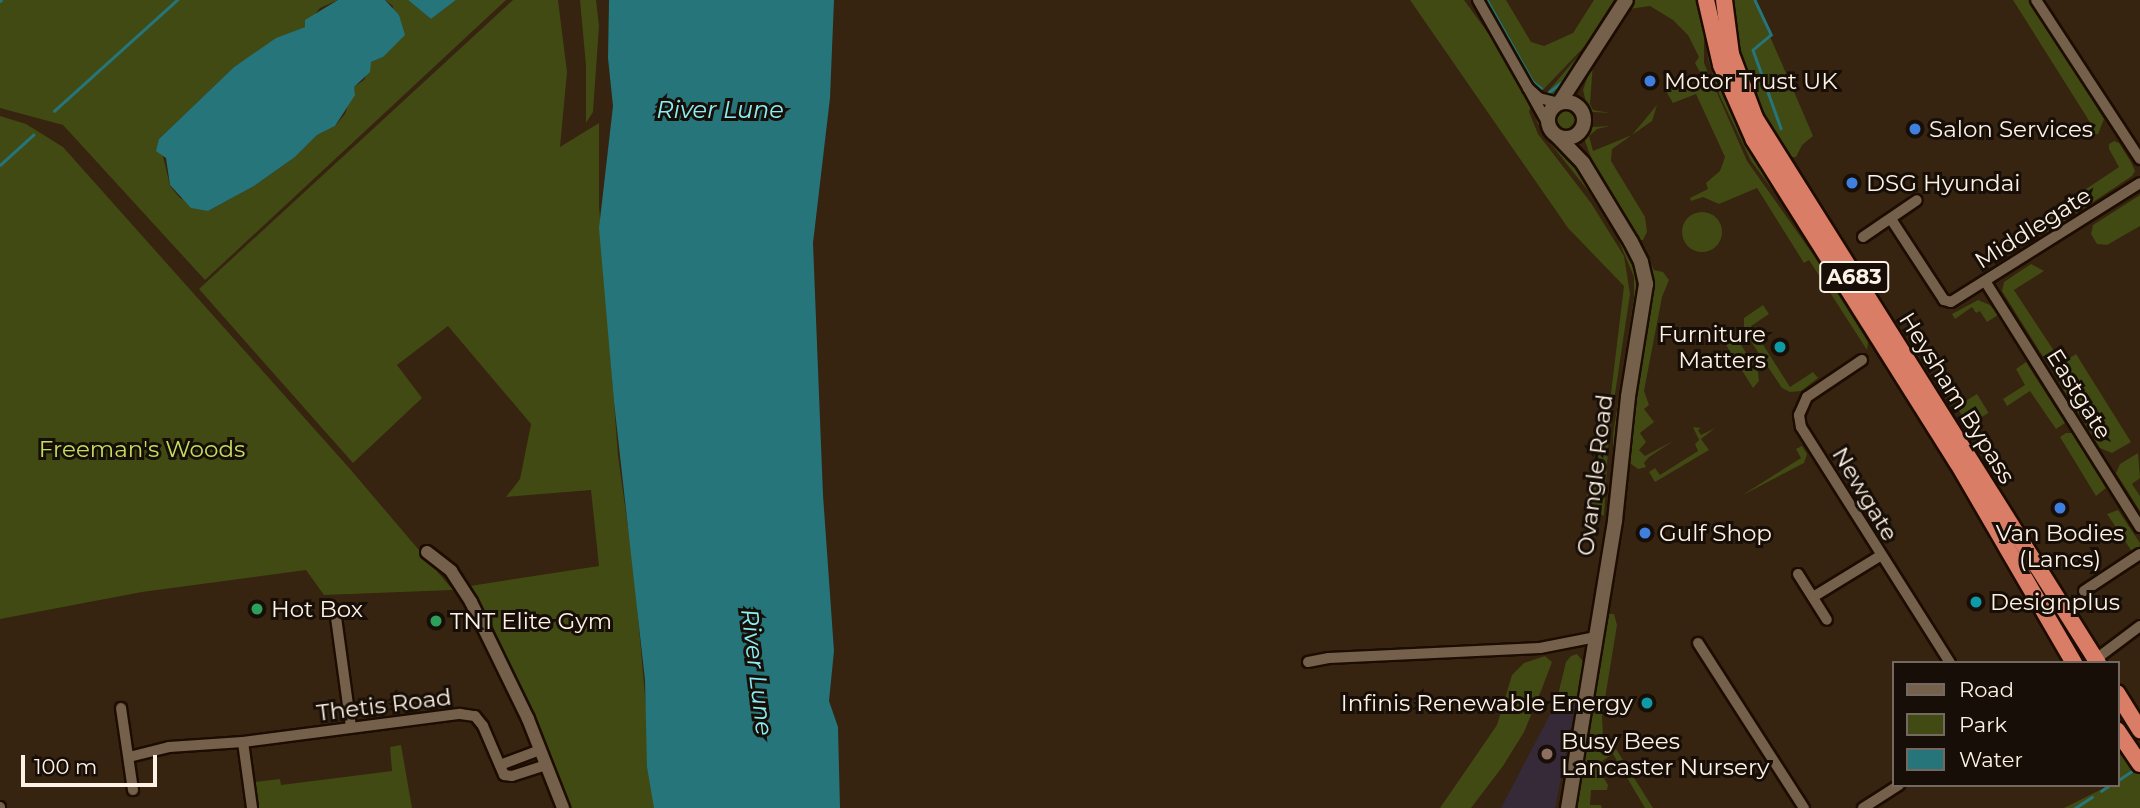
<!DOCTYPE html>
<html>
<head>
<meta charset="utf-8">
<style>
	body { margin:0 }
	#map { position:relative; width:2140px; height:808px; overflow:hidden; background:#362310; font-family:Montserrat,sans-serif }
	div>[style] { position:absolute }
	.education>* { inset:0; background:#362a39 }
	.green>* { inset:0; background:#404a12; transform-origin:0 0 }
	.round { border-radius:50% }
	.water>* { inset:0; background:#25757b }
	.stream>* { height:2.5px; margin:-1.25px; padding:0 1.25px; transform-origin:1.25px; border-radius:1.25px; background:#25757b }
	.roads { filter:drop-shadow(2px 0 #1d0c00) drop-shadow(-2px 0 #1d0c00) drop-shadow(0 2px #1d0c00) drop-shadow(0 -2px #1d0c00) }
	.minor>* { height:10px; margin:-5px; padding:0 5px; transform-origin:5px; border-radius:5px; background:#75604b }
	.tertiary>* { height:12px; margin:-6px; padding:0 6px; transform-origin:6px; border-radius:6px; background:#75604b }
	.secondary>* { height:14px; margin:-7px; padding:0 7px; transform-origin:7px; border-radius:7px; background:#75604b }
	.secondary>.ring { margin:-7px; padding:0; box-sizing:content-box; background:none; border:14px solid #75604b; border-radius:50% }
	.trunk>* { height:16px; margin:-8px; padding:0 8px; transform-origin:8px; border-radius:8px; background:#da7d66 }
	.dots>* { width:19px; height:19px; translate:-50% -50%; box-sizing:border-box; border:4px solid #170f07; border-radius:50% }
	span { translate:-50% -50%; white-space:nowrap; text-align:center; line-height:1.15; -webkit-text-stroke:6px #170f07; paint-order:stroke }
	.shield-label span { padding:2px 5px; background:#170f07; border:2px solid; border-radius:5px; -webkit-text-stroke-width:0 }
	.shield-label { font-size:21px; color:#fef1e5; font-weight:700 }
	.poi-label { font-size:23px; color:#fef1e5 }
	.left { translate:0 -50%; text-align:left }
	.right { translate:-100% -50%; text-align:right }
	.street-label { font-size:23px; color:#fef1e5 }
	.park-label { font-size:23px; color:#c4de5d }
	.water-label { font-size:24px; color:#8beef7; font-style:italic }
	.legend { position:absolute; left:1892px; top:661px; width:228px; height:126px; box-sizing:border-box; background:#170f07; border:2px solid #736960; margin:0; padding:9px 12px; list-style:none; font-size:21px; color:#fef1e5 }
	.legend li { display:flex; align-items:center; gap:14px; height:35px }
	.legend b { width:35px; border:2px solid #736960 }
	.scale { position:absolute; left:21px; top:755px; width:136px; height:32px; box-sizing:border-box; border:4px solid #fef1e5; border-top:0; padding-left:9px; font-size:21px; line-height:24px; white-space:nowrap; color:#fef1e5; -webkit-text-stroke:5px #170f07; paint-order:stroke }
</style>
</head>
<body>
<div id="map">
	<div class="education">
		<i style="clip-path:polygon(1556px 703px,1576px 704px,1555px 808px,1501px 808px)"></i>
	</div>
	<div class="green">
		<i style="clip-path:polygon(0 0,338px 0,320px 8px,305px 27px,277px 38px,234px 67px,159px 139px,170px 186px,180px 198px,208px 211px,254px 186px,295px 157px,317px 135px,335px 126px,345px 114px,354px 87px,364px 80px,371px 62px,383px 57px,393px 6px,385px 0,408px 0,431px 19px,456px 0,506px 0,205px 280px,63px 125px,0 108px)"></i>
		<i style="clip-path:polygon(513px 0,558px 0,567px 72px,560px 147px,599px 123px,599px 205px,618px 455px,634px 571px,655px 808px,572px 808px,470px 586px,599px 566px,591px 490px,506px 497px,520px 479px,531px 424px,448px 326px,397px 365px,422px 398px,353px 463px,199px 289px)"></i>
		<i style="clip-path:polygon(580px 0,596px 0,599px 26px,593px 112px,586px 123px,586px 66px)"></i>
		<i style="clip-path:polygon(1410px 0,1464px 0,1499px 48px,1532px 103px,1529px 112px,1538px 134px,1591px 203px,1624px 256px,1630px 294px,1609px 434px,1604px 516px,1585px 504px,1611px 393px,1624px 286px,1568px 228px)"></i>
		<i style="clip-path:polygon(1483px 0,1506px 0,1531px 42px,1544px 46px,1573px 33px,1594px 0,1614px 0,1585px 46px,1540px 93px,1535px 90px)"></i>
		<i style="clip-path:polygon(1634px 0,1695px 0,1704px 35px,1704px 63px,1747px 161px,1815px 257px,1868px 342px,1867px 350px,1809px 260px,1804px 263px,1757px 188px,1719px 204px,1703px 197px,1691px 201px,1690px 198px,1708px 189px,1706px 183px,1720px 171px,1725px 157px,1696px 94px,1673px 103px,1667px 93px,1679px 79px,1698px 88px,1706px 84px,1695px 63px,1699px 57px,1688px 35px,1673px 20px,1650px 6px,1629px 9px,1593px 63px,1590px 104px,1593px 110px,1610px 113px,1593px 112px,1587px 107px,1583px 90px,1593px 61px)"></i>
		<i style="clip-path:polygon(1730px 0,1754px 0,1789px 80px,1813px 136px,1802px 145px,1796px 157px,1788px 157px,1761px 113px,1734px 45px)"></i>
		<i style="clip-path:polygon(2013px 0,2029px 0,2104px 119px,2098px 134px,2090px 134px,2088px 131px,2093px 127px)"></i>
		<i style="clip-path:polygon(1707px 41px,1799px 225px,1751px 161px,1719px 94px,1708px 59px)"></i>
		<i style="clip-path:polygon(1588px 48px,1556px 95px,1544px 96px,1578px 56px)"></i>
		<i style="clip-path:polygon(1657px 105px,1652px 121px,1612px 149px,1611px 161px,1645px 217px,1647px 232px,1643px 240px,1640px 240px,1654px 270px,1663px 272px,1669px 280px,1662px 297px,1644px 391px,1649px 405px,1644px 409px,1654px 422px,1640px 433px,1646px 442px,1639px 450px,1645px 456px,1673px 441px,1649px 457px,1644px 463px,1646px 467px,1638px 469px,1627px 461px,1652px 272px,1636px 237px,1596px 172px,1584px 138px,1592px 127px,1610px 126px,1597px 129px,1589px 136px,1593px 151px,1632px 135px)"></i>
		<i style="clip-path:polygon(1534px 106px,1545px 134px,1568px 151px,1634px 262px,1638px 297px,1613px 460px,1613px 435px,1634px 298px,1634px 277px,1618px 239px,1589px 192px,1547px 139px,1537px 122px)"></i>
		<i class="round" style="left:1554px;top:107px;width:24px;height:24px"></i>
		<i style="clip-path:polygon(0 116px,26px 124px,63px 147px,350px 469px,453px 590px,324px 595px,306px 570px,142px 592px,0 619px)"></i>
		<i style="clip-path:polygon(2114px 141px,2119px 143px,2131px 162px,2135px 171px,2132px 176px,2045px 234px,2034px 234px,2029px 227px,2119px 167px,2109px 149px,2109px 144px)"></i>
		<i style="clip-path:polygon(2140px 195px,2140px 226px,2107px 245px,2097px 244px,2091px 234px,2093px 225px)"></i>
		<i class="round" style="left:1682px;top:212px;width:40px;height:40px"></i>
		<i style="clip-path:polygon(2031px 264px,2044px 271px,2014px 290px,2062px 363px,2076px 354px,2131px 442px,2112px 453px,2100px 448px,2002px 291px,2004px 282px)"></i>
		<i style="clip-path:polygon(1978px 300px,1990px 305px,1998px 315px,1987px 322px,1980px 311px,1976px 313px,1972px 307px,1955px 319px,1952px 314px)"></i>
		<i style="clip-path:polygon(1763px 305px,1769px 314px,1751px 326px,1790px 387px,1813px 372px,1818px 378px,1801px 391px,1790px 392px,1782px 388px,1744px 331px,1744px 318px)"></i>
		<i style="clip-path:polygon(1725px 331px,1736px 337px,1758px 372px,1759px 381px,1753px 388px,1721px 337px,1716px 340px,1714px 336px)"></i>
		<i style="clip-path:polygon(2026px 362px,2065px 423px,2056px 429px,2030px 391px,2007px 406px,2003px 399px,2025px 385px,2016px 369px)"></i>
		<i style="left:1977px;top:394px;width:22px;height:24px;rotate:58deg"></i>
		<i style="clip-path:polygon(1693px 427px,1701px 428px,1698px 430px,1701px 435px,1715px 428px,1701px 439px,1709px 450px,1655px 482px,1649px 472px,1655px 468px,1660px 475px,1698px 451px,1695px 444px,1699px 440px)"></i>
		<i style="clip-path:polygon(2066px 433px,2072px 433px,2106px 488px,2096px 496px,2060px 437px)"></i>
		<i style="clip-path:polygon(1802px 446px,1807px 454px,1804px 463px,1741px 496px,1801px 458px,1796px 449px)"></i>
		<i style="clip-path:polygon(2138px 453px,2140px 478px,2132px 484px,2140px 496px,2140px 511px,2116px 473px,2120px 464px)"></i>
		<i style="clip-path:polygon(2118px 510px,2140px 543px,2139px 549px,2133px 553px,2107px 514px)"></i>
		<i style="clip-path:polygon(1607px 614px,1614px 614px,1617px 625px,1602px 717px,1604px 753px,1616px 749px,1653px 808px,1645px 808px,1613px 754px,1596px 765px,1608px 785px,1607px 790px,1591px 790px,1590px 805px,1601px 805px,1602px 808px,1575px 808px)"></i>
		<i style="clip-path:polygon(1577px 654px,1585px 664px,1576px 704px,1556px 703px,1566px 662px,1571px 656px)"></i>
		<i style="clip-path:polygon(1545px 656px,1552px 662px,1541px 691px,1524px 732px,1503px 766px,1471px 808px,1440px 808px,1497px 725px,1512px 675px,1524px 663px)"></i>
		<i style="clip-path:polygon(2117px 740px,2140px 774px,2140px 808px,2064px 808px,2110px 785px,2117px 785px,2120px 776px)"></i>
		<i style="clip-path:polygon(401px 745px,412px 808px,258px 808px,255px 782px,280px 779px,281px 785px,392px 771px,390px 747px)"></i>
	</div>
	<div class="water">
		<i style="clip-path:polygon(338px 0,385px 0,399px 15px,405px 35px,383px 57px,371px 62px,370px 72px,354px 87px,355px 95px,335px 126px,317px 135px,295px 157px,254px 186px,208px 211px,191px 208px,170px 185px,166px 158px,156px 151px,159px 139px,234px 67px,276px 38px,305px 27px,305px 20px)"></i>
		<i style="clip-path:polygon(408px 0,456px 0,431px 19px)"></i>
		<i style="clip-path:polygon(609px 0,834px 0,830px 98px,813px 243px,823px 495px,834px 651px,829px 701px,838px 727px,840px 808px,654px 808px,647px 767px,645px 680px,614px 402px,599px 228px,613px 106px,608px 58px)"></i>
	</div>
	<div class="stream">
		<i style="left:1487px;top:0;width:94px;rotate:60.7deg"></i>
		<i style="left:1533px;top:82px;width:10px;rotate:37deg"></i>
		<i style="left:1755px;top:0;width:38px;rotate:65deg"></i>
		<i style="left:1771px;top:35px;width:23px;rotate:140deg"></i>
		<i style="left:1753px;top:50px;width:83px;rotate:70.3deg"></i>
		<i style="left:0;top:1px;width:1px;rotate:-45deg"></i>
		<i style="left:1549px;top:92px;width:16px;rotate:-38deg"></i>
		<i style="left:1562px;top:82px;width:29px;rotate:-56deg"></i>
		<i style="left:54px;top:111px;width:166px;rotate:-42.1deg"></i>
		<i style="left:0;top:165px;width:45px;rotate:-42.3deg"></i>
		<i style="left:2117px;top:781px;width:22px;rotate:-34deg"></i>
		<i style="left:2101px;top:791px;width:11px;rotate:-34deg"></i>
		<i style="left:2075px;top:808px;width:20px;rotate:-33deg"></i>
	</div>
	<div class="roads">
		<div class="minor">
			<i style="left:1478px;top:0;width:101px;rotate:60.4deg"></i>
			<i style="left:2036px;top:0;width:190px;rotate:56.8deg"></i>
			<i style="left:1548px;top:124px;width:41px;rotate:-119.1deg"></i>
			<i style="left:1528px;top:88px;width:15px;rotate:42deg"></i>
			<i style="left:1539px;top:98px;width:21px;rotate:14deg"></i>
			<i style="left:1891px;top:219px;width:97px;rotate:56.8deg"></i>
			<i style="left:1944px;top:300px;width:7px;rotate:16deg"></i>
			<i style="left:1951px;top:302px;width:223px;rotate:-32.2deg"></i>
			<i style="left:1863px;top:237px;width:65px;rotate:-34.4deg"></i>
			<i style="left:1985px;top:281px;width:291px;rotate:57.8deg"></i>
			<i style="left:1862px;top:360px;width:66px;rotate:146.1deg"></i>
			<i style="left:1807px;top:397px;width:20px;rotate:114deg"></i>
			<i style="left:1799px;top:415px;width:12px;rotate:81deg"></i>
			<i style="left:1801px;top:427px;width:279px;rotate:57.7deg"></i>
			<i style="left:1798px;top:574px;width:54px;rotate:57.8deg"></i>
			<i style="left:2084px;top:591px;width:67px;rotate:-33.5deg"></i>
			<i style="left:1813px;top:597px;width:79px;rotate:-31.5deg"></i>
			<i style="left:335px;top:610px;width:118px;rotate:82.2deg"></i>
			<i style="left:1698px;top:643px;width:196px;rotate:57.3deg"></i>
			<i style="left:1308px;top:662px;width:21px;rotate:-11deg"></i>
			<i style="left:1329px;top:658px;width:211px;rotate:-2.7deg"></i>
			<i style="left:1540px;top:648px;width:57px;rotate:-11.1deg"></i>
			<i style="left:2092px;top:662px;width:60px;rotate:-36.9deg"></i>
			<i style="left:121px;top:708px;width:83px;rotate:81.7deg"></i>
			<i style="left:243px;top:742px;width:67px;rotate:82.2deg"></i>
			<i style="left:129px;top:757px;width:41px;rotate:-14deg"></i>
			<i style="left:169px;top:747px;width:74px;rotate:-3.9deg"></i>
			<i style="left:243px;top:742px;width:219px;rotate:-7.4deg"></i>
			<i style="left:460px;top:714px;width:15px;rotate:8deg"></i>
			<i style="left:475px;top:716px;width:13px;rotate:51deg"></i>
			<i style="left:483px;top:726px;width:53px;rotate:66.8deg"></i>
			<i style="left:504px;top:775px;width:8px;rotate:7deg"></i>
			<i style="left:512px;top:776px;width:35px;rotate:-18deg"></i>
			<i style="left:500px;top:765px;width:43px;rotate:-20.6deg"></i>
			<i style="left:0;top:807px;width:1px;rotate:90deg"></i>
			<i style="left:1863px;top:808px;width:43px;rotate:-32.6deg"></i>
		</div>
		<div class="tertiary">
			<i style="left:427px;top:552px;width:31px;rotate:38deg"></i>
			<i style="left:451px;top:571px;width:37px;rotate:57deg"></i>
			<i style="left:471px;top:602px;width:130px;rotate:64deg"></i>
			<i style="left:528px;top:719px;width:96px;rotate:68.5deg"></i>
		</div>
		<div class="secondary">
			<i class="ring" style="left:1548px;top:102px;width:22px;height:22px"></i>
			<i style="left:1560px;top:102px;width:121px;rotate:-57.1deg"></i>
			<i style="left:1558px;top:137px;width:36px;rotate:46deg"></i>
			<i style="left:1583px;top:163px;width:92px;rotate:58.7deg"></i>
			<i style="left:1631px;top:242px;width:22px;rotate:63deg"></i>
			<i style="left:1641px;top:262px;width:23px;rotate:77deg"></i>
			<i style="left:1646px;top:284px;width:114px;rotate:99.1deg"></i>
			<i style="left:1628px;top:397px;width:125px;rotate:96deg"></i>
			<i style="left:1615px;top:521px;width:291px;rotate:99.3deg"></i>
		</div>
		<div class="trunk">
			<i style="left:1706px;top:0;width:67px;rotate:77deg"></i>
			<i style="left:1721px;top:65px;width:82px;rotate:66.3deg"></i>
			<i style="left:1754px;top:140px;width:381px;rotate:57.8deg"></i>
			<i style="left:1957px;top:462px;width:233px;rotate:59.8deg"></i>
			<i style="left:1724px;top:0;width:54px;rotate:82.6deg"></i>
			<i style="left:1731px;top:54px;width:68px;rotate:69.4deg"></i>
			<i style="left:1755px;top:118px;width:644px;rotate:57.82deg"></i>
			<i style="left:2117px;top:693px;width:44px;rotate:58.1deg"></i>
			<i style="left:2117px;top:730px;width:41px;rotate:55.9deg"></i>
		</div>
	</div>
	<div class="dots">
		<i style="left:1650px;top:81px;background:#3f7fe0"></i>
		<i style="left:1915px;top:129px;background:#3f7fe0"></i>
		<i style="left:1852px;top:183px;background:#3f7fe0"></i>
		<i style="left:1780px;top:347px;background:#0f9aa8"></i>
		<i style="left:2060px;top:508px;background:#3f7fe0"></i>
		<i style="left:1645px;top:533px;background:#3f7fe0"></i>
		<i style="left:1976px;top:602px;background:#0f9aa8"></i>
		<i style="left:257px;top:609px;background:#2e9e5b"></i>
		<i style="left:436px;top:621px;background:#2e9e5b"></i>
		<i style="left:1647px;top:703px;background:#0f9aa8"></i>
		<i style="left:1547px;top:754px;background:#8d6e63"></i>
	</div>
	<div class="shield-label">
		<span style="left:1854px;top:277px">A683</span>
	</div>
	<div class="poi-label">
		<span class="left" style="left:1664px;top:81px">Motor Trust UK</span>
		<span class="left" style="left:1929px;top:129px">Salon Services</span>
		<span class="left" style="left:1866px;top:183px">DSG Hyundai</span>
		<span class="right" style="left:1766px;top:347px">Furniture<br>Matters</span>
		<span class="left" style="left:1659px;top:533px">Gulf Shop</span>
		<span style="left:2060px;top:546px">Van Bodies<br>(Lancs)</span>
		<span class="left" style="left:1990px;top:602px">Designplus</span>
		<span class="left" style="left:271px;top:609px">Hot Box</span>
		<span class="left" style="left:450px;top:621px">TNT Elite Gym</span>
		<span class="right" style="left:1633px;top:703px">Infinis Renewable Energy</span>
		<span class="left" style="left:1561px;top:754px">Busy Bees<br>Lancaster Nursery</span>
	</div>
	<div class="street-label">
		<span style="left:2033px;top:228px;rotate:-32deg">Middlegate</span>
		<span style="left:2079px;top:394px;rotate:58deg">Eastgate</span>
		<span style="left:1957px;top:398px;rotate:58deg">Heysham Bypass</span>
		<span style="left:1595px;top:475px;rotate:-83deg">Ovangle Road</span>
		<span style="left:1865px;top:494px;rotate:59deg">Newgate</span>
		<span style="left:384px;top:705px;rotate:-7deg">Thetis Road</span>
	</div>
	<div class="park-label">
		<span style="left:142px;top:449px">Freeman's Woods</span>
	</div>
	<div class="water-label">
		<span style="left:720px;top:110px">River Lune</span>
		<span style="left:757px;top:672px;rotate:83deg">River Lune</span>
	</div>
	<ul class="legend">
	<li><b style="height:9px;background:#75604b"></b>Road</li>
	<li><b style="height:19px;background:#404a12"></b>Park</li>
	<li><b style="height:19px;background:#25757b"></b>Water</li>
	</ul>
	<div class="scale">100 m</div>
</div>
</body>
</html>
